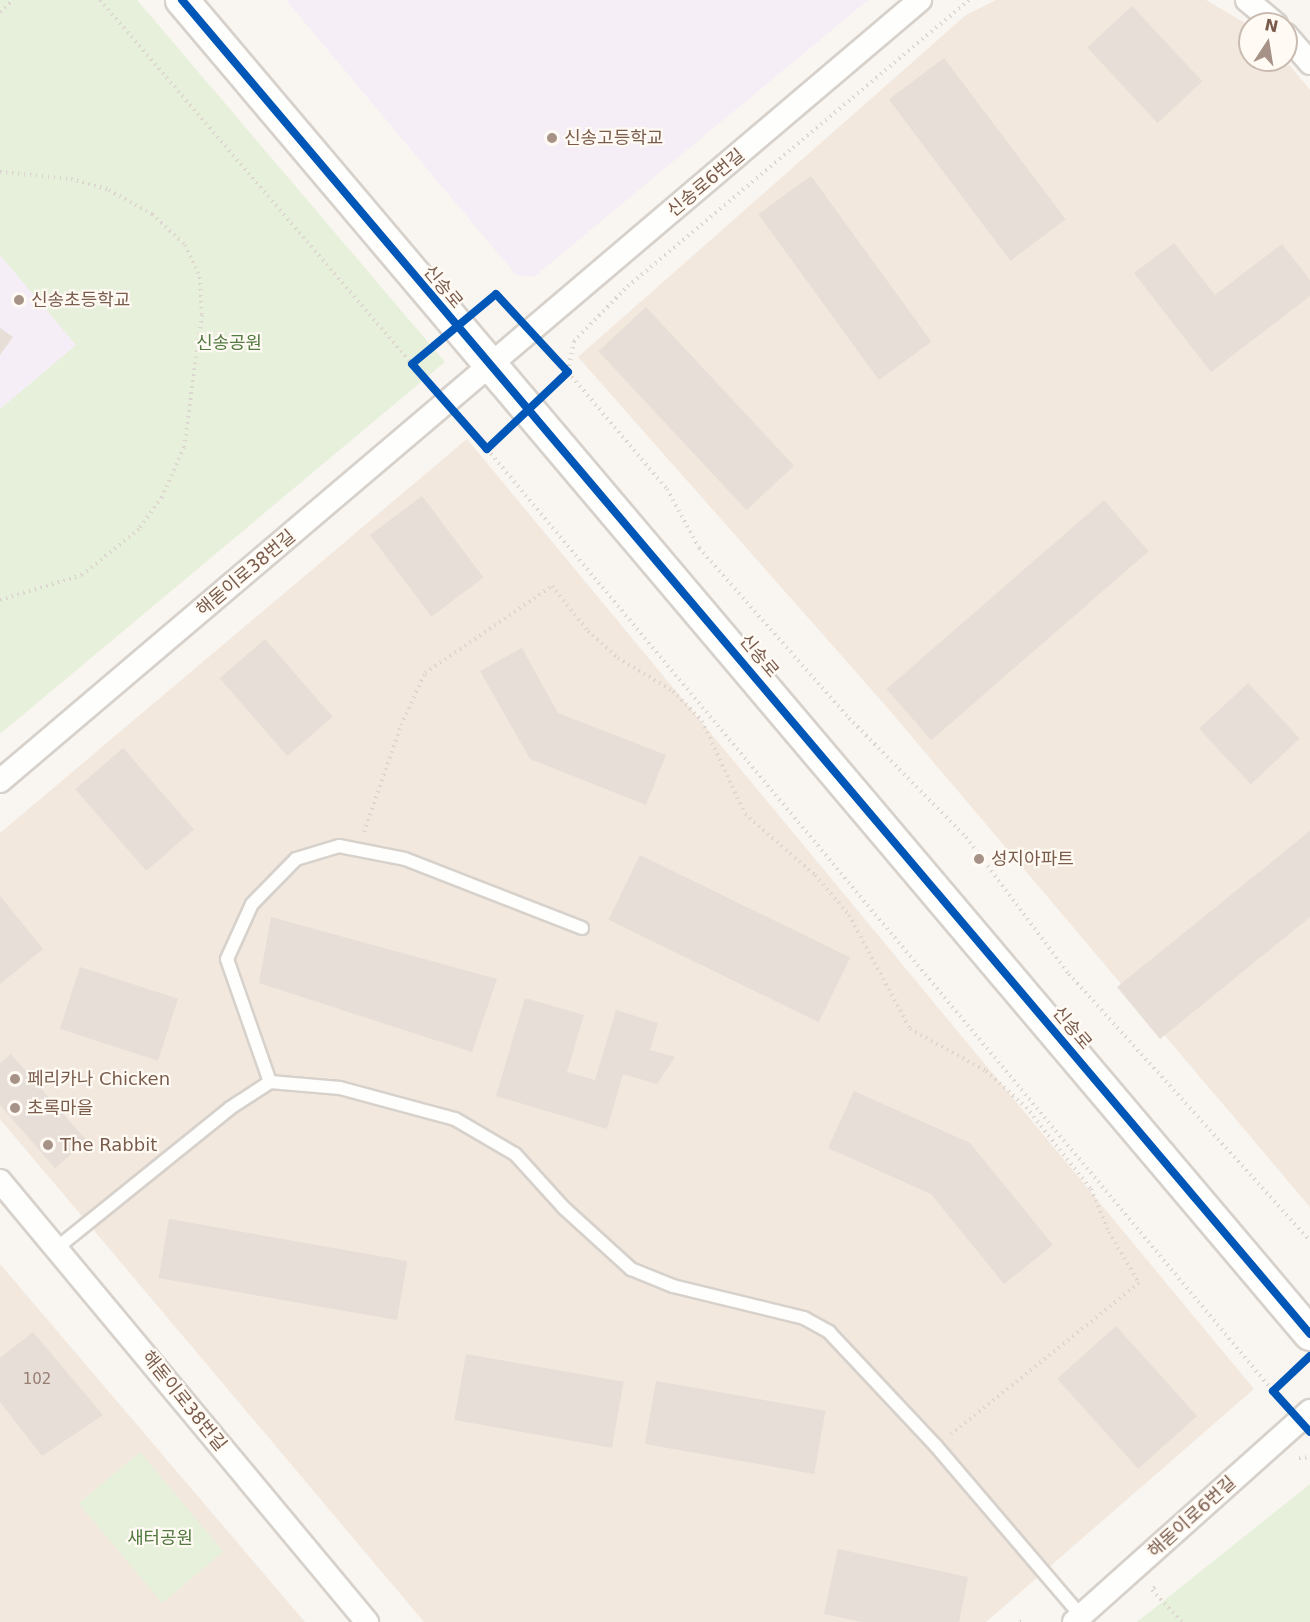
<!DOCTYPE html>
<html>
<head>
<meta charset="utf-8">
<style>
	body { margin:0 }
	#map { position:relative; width:1310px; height:1622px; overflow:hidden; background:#f9f5f0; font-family:"DejaVu Sans","Noto Sans KR",sans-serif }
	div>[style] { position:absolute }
	.residential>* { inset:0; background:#f2e8de }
	.education>* { inset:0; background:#f6eef6 }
	.green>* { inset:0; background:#e7f0db; transform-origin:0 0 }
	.building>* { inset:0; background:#e6ded7; transform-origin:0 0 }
	.path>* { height:4px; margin-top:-2px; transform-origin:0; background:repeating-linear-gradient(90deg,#dcd5d0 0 1.5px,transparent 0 6px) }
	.roads { filter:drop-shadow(2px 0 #d7d1cb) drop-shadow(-2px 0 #d7d1cb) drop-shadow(0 2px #d7d1cb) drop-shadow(0 -2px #d7d1cb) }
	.lane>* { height:12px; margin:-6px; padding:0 6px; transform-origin:6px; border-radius:6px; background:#fefefd }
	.street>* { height:22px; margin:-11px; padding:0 11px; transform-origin:11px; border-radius:11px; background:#fefefd }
	.secondary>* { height:32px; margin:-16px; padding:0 16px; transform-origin:16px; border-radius:16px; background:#fefefd }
	.cycleway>* { height:8px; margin:-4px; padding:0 4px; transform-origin:4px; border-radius:4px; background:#0057b8 }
	.dots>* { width:16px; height:16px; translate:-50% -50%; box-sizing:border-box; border:3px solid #fffaf3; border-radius:50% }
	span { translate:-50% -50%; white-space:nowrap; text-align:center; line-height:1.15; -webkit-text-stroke:4.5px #fffaf3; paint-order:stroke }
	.number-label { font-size:15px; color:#977e72 }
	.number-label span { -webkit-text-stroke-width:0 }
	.poi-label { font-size:18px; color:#7a5c4d }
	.left { translate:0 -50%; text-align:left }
	.street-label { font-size:18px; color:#7a5c4d }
	.park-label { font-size:18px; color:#537a41 }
	.north { position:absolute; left:1238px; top:12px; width:60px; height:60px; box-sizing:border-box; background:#fffaf3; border:2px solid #cabbb1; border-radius:50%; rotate:12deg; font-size:16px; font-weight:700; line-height:24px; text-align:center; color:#7a5c4d }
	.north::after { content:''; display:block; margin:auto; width:21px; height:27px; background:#a69286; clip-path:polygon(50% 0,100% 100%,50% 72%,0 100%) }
</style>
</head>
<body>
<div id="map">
	<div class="residential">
		<i style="clip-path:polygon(996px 0,1206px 0,1250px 26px,1250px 60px,1285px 60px,1310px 90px,1310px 1207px,885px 705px,578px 357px,966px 15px)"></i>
		<i style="clip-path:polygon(467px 439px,1254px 1389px,986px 1622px,424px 1622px,0 1119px,0 833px)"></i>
		<i style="clip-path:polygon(0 1264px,305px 1622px,0 1622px)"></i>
	</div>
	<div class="education">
		<i style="clip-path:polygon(286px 0,868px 0,534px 277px,516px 275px)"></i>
		<i style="clip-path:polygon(0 255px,77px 345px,0 409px)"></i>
	</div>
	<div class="green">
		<i style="clip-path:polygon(0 0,137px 0,445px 362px,0 734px,0 409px,76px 345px,0 255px)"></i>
		<i style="left:140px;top:1452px;width:130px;height:80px;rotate:50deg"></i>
		<i style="clip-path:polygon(1310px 1484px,1310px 1622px,1137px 1622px)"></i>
	</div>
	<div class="building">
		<i style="left:1132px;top:6px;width:103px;height:61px;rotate:47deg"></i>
		<i style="left:944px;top:58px;width:202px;height:69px;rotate:53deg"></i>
		<i style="left:811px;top:176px;width:205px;height:65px;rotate:54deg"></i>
		<i style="clip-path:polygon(1174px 243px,1215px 295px,1282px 244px,1310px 280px,1310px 296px,1211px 372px,1134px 273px)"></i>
		<i style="left:646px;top:307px;width:217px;height:65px;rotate:47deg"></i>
		<i style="clip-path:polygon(0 328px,13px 337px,0 355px)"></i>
		<i style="left:422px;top:496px;width:102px;height:65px;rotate:53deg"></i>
		<i style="left:1104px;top:500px;width:68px;height:288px;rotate:49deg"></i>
		<i style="left:265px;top:639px;width:103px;height:60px;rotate:49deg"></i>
		<i style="clip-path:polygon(522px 648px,558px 713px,666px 755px,646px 805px,530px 759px,480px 671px)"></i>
		<i style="left:1248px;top:683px;width:76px;height:67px;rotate:47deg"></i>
		<i style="left:123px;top:748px;width:108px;height:63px;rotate:49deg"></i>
		<i style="clip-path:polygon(1310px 831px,1310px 917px,1160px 1039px,1117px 987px)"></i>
		<i style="left:640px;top:855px;width:234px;height:72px;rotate:26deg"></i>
		<i style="clip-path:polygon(0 896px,43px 949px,0 984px)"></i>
		<i style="clip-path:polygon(271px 917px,497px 979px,472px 1052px,259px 983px)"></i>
		<i style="left:80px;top:967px;width:103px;height:65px;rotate:18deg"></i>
		<i style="clip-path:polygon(525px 998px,584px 1015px,567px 1072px,595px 1080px,616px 1010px,658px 1023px,650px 1050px,675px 1057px,657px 1084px,623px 1074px,607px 1129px,496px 1096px)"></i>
		<i style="clip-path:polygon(11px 1054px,87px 1141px,55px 1168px,0 1105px,0 1063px)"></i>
		<i style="clip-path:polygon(854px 1091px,970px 1143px,1053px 1245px,1004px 1284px,931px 1194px,828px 1148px)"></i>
		<i style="left:169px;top:1219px;width:242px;height:60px;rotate:10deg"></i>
		<i style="left:1116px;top:1326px;width:121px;height:79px;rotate:48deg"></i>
		<i style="clip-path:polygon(33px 1332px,103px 1415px,42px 1456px,0 1402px,0 1358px)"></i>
		<i style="left:466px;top:1354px;width:160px;height:67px;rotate:10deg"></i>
		<i style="left:656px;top:1381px;width:172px;height:64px;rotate:10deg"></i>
		<i style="clip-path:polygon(838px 1549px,968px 1577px,959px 1622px,862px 1622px,824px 1614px)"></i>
	</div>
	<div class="path">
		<i style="left:100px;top:0;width:479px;rotate:49.4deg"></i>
		<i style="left:969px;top:0;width:449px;rotate:140deg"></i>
		<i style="left:625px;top:289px;width:73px;rotate:134.4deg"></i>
		<i style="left:574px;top:341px;width:32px;rotate:101deg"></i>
		<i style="left:568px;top:372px;width:153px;rotate:49.8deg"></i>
		<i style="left:667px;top:489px;width:67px;rotate:61.5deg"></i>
		<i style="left:699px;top:548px;width:227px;rotate:48.6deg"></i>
		<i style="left:849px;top:718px;width:167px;rotate:45.5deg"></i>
		<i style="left:966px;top:837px;width:171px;rotate:53.1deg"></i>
		<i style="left:1069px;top:974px;width:360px;rotate:47.9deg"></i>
		<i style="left:0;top:12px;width:18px;rotate:-43deg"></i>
		<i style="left:0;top:172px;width:71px;rotate:5.6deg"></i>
		<i style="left:71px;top:179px;width:40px;rotate:16deg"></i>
		<i style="left:109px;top:190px;width:49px;rotate:29.2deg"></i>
		<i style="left:152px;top:214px;width:45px;rotate:43.2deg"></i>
		<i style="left:185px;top:245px;width:35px;rotate:65deg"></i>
		<i style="left:200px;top:277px;width:38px;rotate:87deg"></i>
		<i style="left:202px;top:315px;width:133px;rotate:97.8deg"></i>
		<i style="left:184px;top:447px;width:55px;rotate:113.7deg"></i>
		<i style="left:162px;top:497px;width:39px;rotate:126deg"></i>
		<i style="left:139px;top:529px;width:73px;rotate:141.1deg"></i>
		<i style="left:82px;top:575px;width:86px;rotate:163deg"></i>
		<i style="left:487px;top:449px;width:1227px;rotate:50.16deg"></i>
		<i style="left:364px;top:832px;width:113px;rotate:-70.9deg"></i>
		<i style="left:401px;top:725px;width:57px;rotate:-65.2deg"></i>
		<i style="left:425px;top:673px;width:154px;rotate:-34.4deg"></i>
		<i style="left:552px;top:586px;width:58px;rotate:51.3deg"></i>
		<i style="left:588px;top:631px;width:40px;rotate:42deg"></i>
		<i style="left:618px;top:658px;width:64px;rotate:31deg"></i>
		<i style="left:673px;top:691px;width:42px;rotate:46deg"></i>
		<i style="left:702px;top:721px;width:102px;rotate:65.2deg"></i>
		<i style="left:745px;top:814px;width:93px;rotate:41.1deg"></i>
		<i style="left:815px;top:875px;width:52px;rotate:49.6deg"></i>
		<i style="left:849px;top:915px;width:129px;rotate:61.8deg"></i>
		<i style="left:910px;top:1029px;width:87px;rotate:28.9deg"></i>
		<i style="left:986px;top:1071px;width:54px;rotate:42deg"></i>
		<i style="left:1026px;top:1107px;width:105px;rotate:51.6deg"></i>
		<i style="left:1091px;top:1189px;width:47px;rotate:67.3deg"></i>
		<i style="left:1109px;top:1232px;width:59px;rotate:59.5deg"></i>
		<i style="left:1139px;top:1283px;width:241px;rotate:141.2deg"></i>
		<i style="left:1299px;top:1458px;width:11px;rotate:-5deg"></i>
		<i style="left:1155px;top:1587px;width:4px;rotate:135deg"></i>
		<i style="left:1152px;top:1590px;width:44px;rotate:46.8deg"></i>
		<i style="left:1020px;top:1622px;width:4px;rotate:-34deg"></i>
	</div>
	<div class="roads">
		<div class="lane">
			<i style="left:270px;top:1082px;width:130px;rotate:-109.3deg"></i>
			<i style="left:227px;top:959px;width:60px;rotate:-65.6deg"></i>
			<i style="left:252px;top:904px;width:63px;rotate:-45.6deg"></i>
			<i style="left:296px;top:859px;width:45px;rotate:-16.8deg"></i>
			<i style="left:339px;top:846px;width:67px;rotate:11.1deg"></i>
			<i style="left:405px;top:859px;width:190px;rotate:21.3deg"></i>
			<i style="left:58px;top:1247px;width:221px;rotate:-38.9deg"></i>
			<i style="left:230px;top:1108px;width:48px;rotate:-33deg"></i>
			<i style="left:270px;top:1082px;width:70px;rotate:4.9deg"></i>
			<i style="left:340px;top:1088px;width:119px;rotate:15.1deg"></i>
			<i style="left:455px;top:1119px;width:69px;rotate:30.3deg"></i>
			<i style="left:515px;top:1154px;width:73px;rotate:47.8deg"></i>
			<i style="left:564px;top:1208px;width:91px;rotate:42.3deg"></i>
			<i style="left:631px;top:1269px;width:45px;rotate:22deg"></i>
			<i style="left:673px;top:1286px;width:135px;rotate:13.7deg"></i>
			<i style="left:804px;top:1318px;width:29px;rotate:29deg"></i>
			<i style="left:829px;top:1332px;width:156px;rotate:46.8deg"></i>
			<i style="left:936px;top:1446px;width:223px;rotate:49.5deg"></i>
		</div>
		<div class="street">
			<i style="left:1247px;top:0;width:38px;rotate:40deg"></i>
			<i style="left:1286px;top:35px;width:37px;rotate:49deg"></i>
			<i style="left:0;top:781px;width:1207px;rotate:-40.33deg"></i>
			<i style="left:0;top:1181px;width:574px;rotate:50.23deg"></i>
			<i style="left:1074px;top:1622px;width:317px;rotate:-41.8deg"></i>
		</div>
		<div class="secondary">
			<i style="left:182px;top:0;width:1747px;rotate:49.78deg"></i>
		</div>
	</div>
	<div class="cycleway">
		<i style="left:182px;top:0;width:1747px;rotate:49.78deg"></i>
		<i style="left:496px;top:294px;width:106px;rotate:47.3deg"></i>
		<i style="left:568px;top:372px;width:112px;rotate:136.5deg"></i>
		<i style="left:487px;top:449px;width:113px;rotate:-131.4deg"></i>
		<i style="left:412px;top:364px;width:109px;rotate:-39.8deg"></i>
		<i style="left:1310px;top:1356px;width:51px;rotate:136.6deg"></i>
		<i style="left:1273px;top:1391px;width:55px;rotate:47.9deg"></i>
	</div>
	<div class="dots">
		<i style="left:552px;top:138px;background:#a69286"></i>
		<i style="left:19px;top:300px;background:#a69286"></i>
		<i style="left:979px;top:859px;background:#a69286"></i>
		<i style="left:15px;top:1079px;background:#a69286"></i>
		<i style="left:15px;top:1108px;background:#a69286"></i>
		<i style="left:48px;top:1145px;background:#a69286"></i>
	</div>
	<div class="number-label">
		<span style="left:37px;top:1380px">102</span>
	</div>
	<div class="poi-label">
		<span class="left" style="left:564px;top:138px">신송고등학교</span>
		<span class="left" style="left:31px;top:300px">신송초등학교</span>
		<span class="left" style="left:991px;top:859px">성지아파트</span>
		<span class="left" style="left:27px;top:1079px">페리카나 Chicken</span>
		<span class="left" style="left:27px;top:1108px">초록마을</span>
		<span class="left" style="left:60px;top:1145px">The Rabbit</span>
	</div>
	<div class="street-label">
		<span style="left:706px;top:183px;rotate:-40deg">신송로6번길</span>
		<span style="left:443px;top:287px;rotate:50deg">신송로</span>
		<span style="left:246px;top:573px;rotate:-40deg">해돋이로38번길</span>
		<span style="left:759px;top:656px;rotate:50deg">신송로</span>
		<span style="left:1072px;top:1028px;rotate:50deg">신송로</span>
		<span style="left:184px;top:1401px;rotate:51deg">해돋이로38번길</span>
		<span style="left:1192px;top:1517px;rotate:-42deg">해돋이로6번길</span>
	</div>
	<div class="park-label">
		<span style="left:229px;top:343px">신송공원</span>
		<span style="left:160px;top:1538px">새터공원</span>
	</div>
	<div class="north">N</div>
</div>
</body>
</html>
